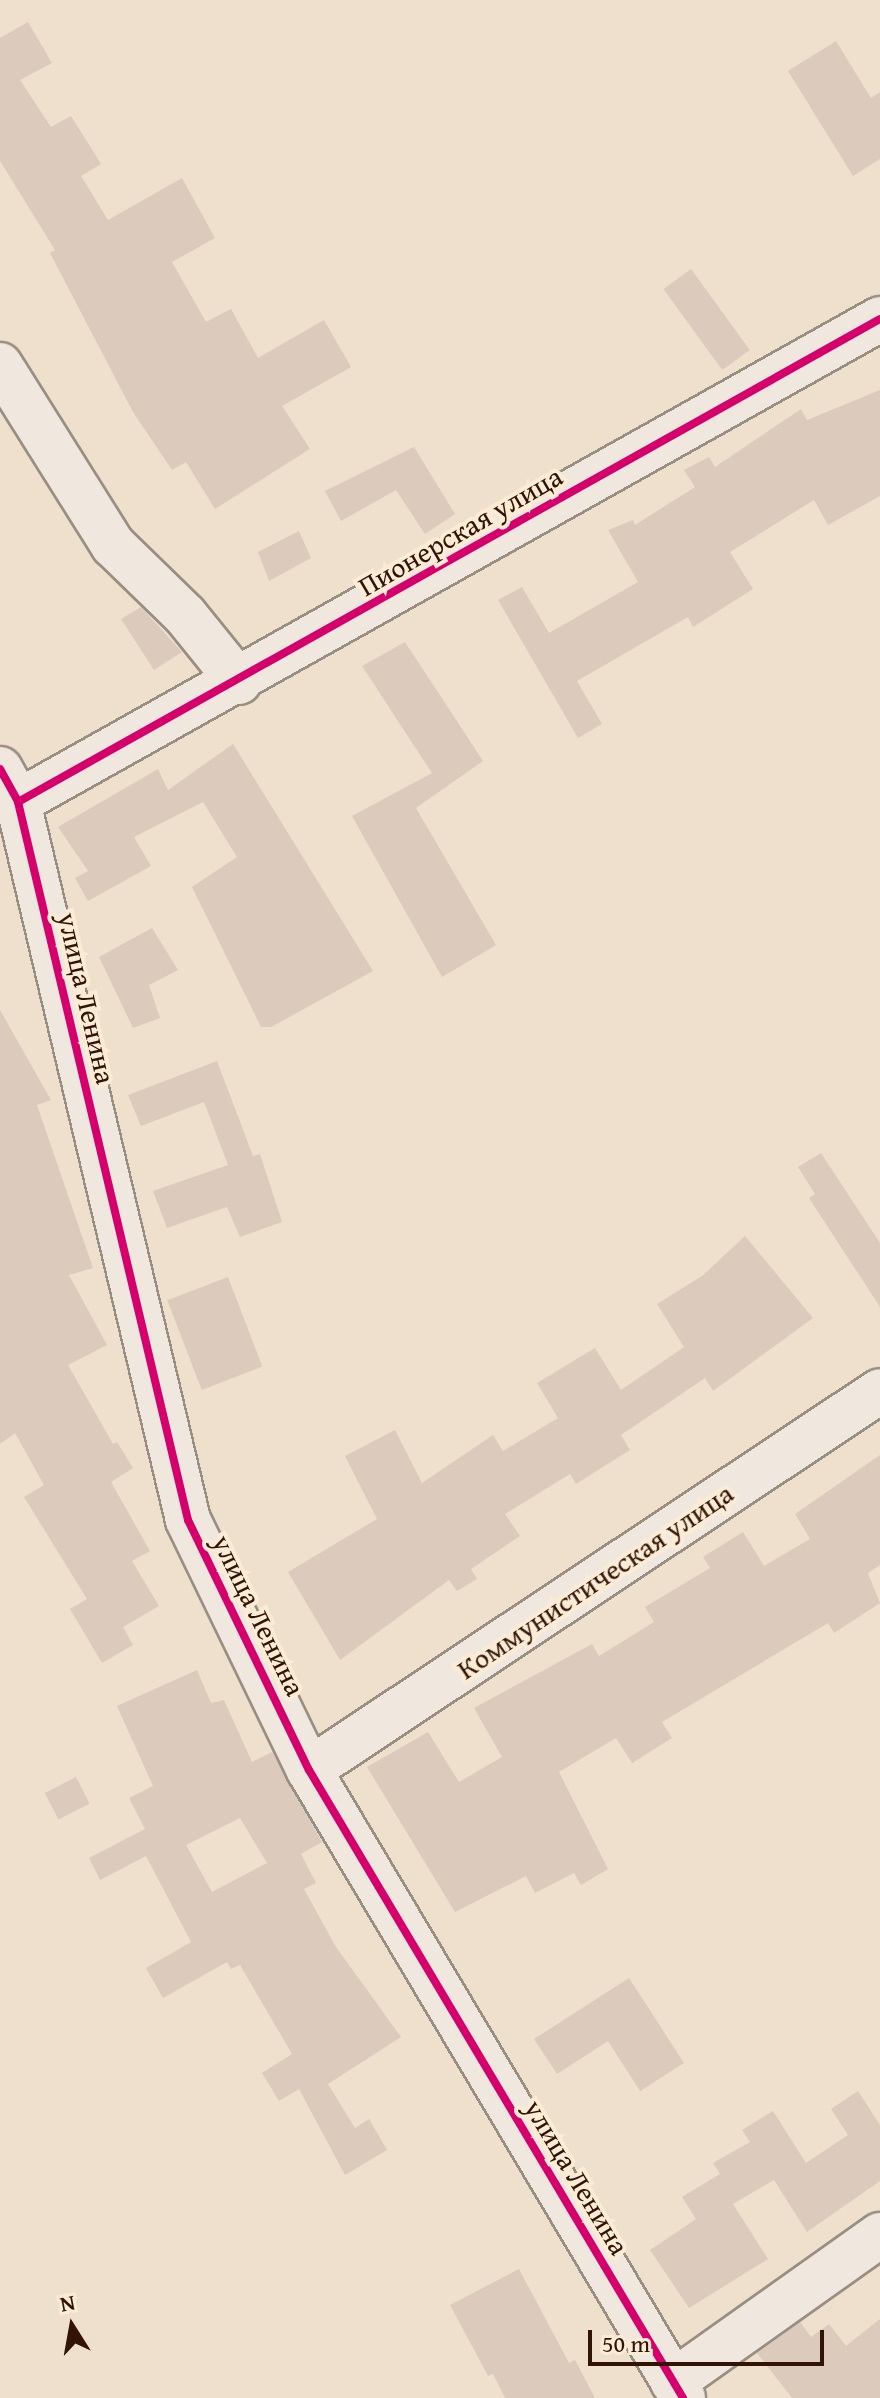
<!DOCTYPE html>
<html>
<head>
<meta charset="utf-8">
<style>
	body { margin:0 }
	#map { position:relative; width:880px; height:2398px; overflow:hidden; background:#eee0cd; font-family:"Gentium Book Plus",serif }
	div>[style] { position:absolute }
	.building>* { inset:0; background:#dccabd; transform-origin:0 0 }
	.roads { filter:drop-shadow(2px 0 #998e82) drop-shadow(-2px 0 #998e82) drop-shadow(0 2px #998e82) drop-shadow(0 -2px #998e82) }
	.minor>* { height:44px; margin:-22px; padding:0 22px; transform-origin:22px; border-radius:22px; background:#f0e8df }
	.cycleway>* { height:8px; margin:-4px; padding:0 4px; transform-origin:4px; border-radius:4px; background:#d6006c }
	span { translate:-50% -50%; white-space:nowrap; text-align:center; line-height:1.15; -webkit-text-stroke:8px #fcecd6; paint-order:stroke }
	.street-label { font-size:28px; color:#311406 }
	.north { position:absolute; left:32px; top:2286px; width:80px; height:80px; -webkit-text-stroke:6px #fcecd6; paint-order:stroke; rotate:349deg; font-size:22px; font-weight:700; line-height:32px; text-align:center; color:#311406 }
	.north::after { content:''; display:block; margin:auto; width:28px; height:36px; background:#311406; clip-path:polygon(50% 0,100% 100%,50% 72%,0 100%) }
	.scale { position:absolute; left:588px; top:2330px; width:236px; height:36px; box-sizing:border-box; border:4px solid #311406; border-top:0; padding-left:10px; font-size:24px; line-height:28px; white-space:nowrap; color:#311406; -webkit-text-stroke:6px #fcecd6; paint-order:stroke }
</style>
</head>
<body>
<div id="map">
	<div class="building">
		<i style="clip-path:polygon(28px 22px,52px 63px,20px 80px,51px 127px,71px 116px,101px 164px,81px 176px,108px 220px,182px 178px,215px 238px,172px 262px,206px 322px,231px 309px,258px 358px,324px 320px,351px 367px,282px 406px,310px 449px,215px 509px,186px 462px,172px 470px,133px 412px,50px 253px,55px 250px,0 161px,0 38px)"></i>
		<i style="clip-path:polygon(836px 41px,871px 98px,880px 92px,880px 159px,853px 176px,788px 71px)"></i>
		<i style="left:691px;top:269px;width:100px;height:34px;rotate:54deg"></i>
		<i style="clip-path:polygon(880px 390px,880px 496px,828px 525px,814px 500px,730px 552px,753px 589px,693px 627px,688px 617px,577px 681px,602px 724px,578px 738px,498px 600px,522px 587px,549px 633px,638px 582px,608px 530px,633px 520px,635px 525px,695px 487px,684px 470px,709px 457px,715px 467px,801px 409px,807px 420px)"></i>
		<i style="clip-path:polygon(414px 447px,455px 514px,425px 534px,396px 490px,341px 521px,325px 491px)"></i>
		<i style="clip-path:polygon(299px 531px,311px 558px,269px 581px,258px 552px)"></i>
		<i style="clip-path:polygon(141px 607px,182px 652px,154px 670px,121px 619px)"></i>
		<i style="clip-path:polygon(405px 642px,483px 761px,416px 808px,496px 945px,442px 977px,352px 816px,432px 773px,362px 666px)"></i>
		<i style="clip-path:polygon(233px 744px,373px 971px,271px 1027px,261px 1027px,192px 887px,237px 857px,203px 802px,134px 837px,151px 866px,88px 901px,75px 878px,88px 871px,58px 827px,158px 769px,168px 790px)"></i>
		<i style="clip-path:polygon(152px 928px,178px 970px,149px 985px,160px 1018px,133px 1028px,99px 957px)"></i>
		<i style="clip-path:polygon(0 1010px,51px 1100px,37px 1105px,93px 1268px,69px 1275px,107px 1345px,68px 1365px,113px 1444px,117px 1442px,133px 1468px,111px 1482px,150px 1551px,132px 1561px,159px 1606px,123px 1627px,133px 1645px,102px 1663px,70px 1609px,87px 1599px,24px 1497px,44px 1485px,15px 1433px,0 1444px)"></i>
		<i style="clip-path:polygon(217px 1061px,253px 1156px,260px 1154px,282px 1222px,240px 1237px,227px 1207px,167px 1228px,153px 1191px,228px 1165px,204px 1102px,141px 1126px,128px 1095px)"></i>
		<i style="clip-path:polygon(821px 1153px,880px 1243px,880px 1307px,809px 1198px,815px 1194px,798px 1167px)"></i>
		<i style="clip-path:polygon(745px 1236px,813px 1318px,713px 1391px,705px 1378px,621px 1435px,630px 1450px,576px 1484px,570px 1474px,505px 1514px,520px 1536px,471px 1569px,477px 1579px,457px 1591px,449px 1580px,340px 1660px,288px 1572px,377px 1519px,345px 1456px,395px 1430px,422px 1483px,493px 1435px,503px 1451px,558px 1418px,537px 1383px,595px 1348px,621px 1390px,684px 1347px,657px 1304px,702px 1276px)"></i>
		<i style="left:228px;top:1277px;width:96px;height:65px;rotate:69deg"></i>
		<i style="clip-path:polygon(880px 1455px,880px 1565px,868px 1573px,880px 1603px,834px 1633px,828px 1623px,662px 1722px,672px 1738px,632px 1763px,616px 1738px,559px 1772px,608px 1869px,581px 1885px,574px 1873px,535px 1893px,526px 1876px,455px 1912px,367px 1767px,428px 1732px,459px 1782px,502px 1757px,474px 1708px,592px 1644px,599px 1656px,654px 1622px,645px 1607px,710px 1568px,703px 1557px,743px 1532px,764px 1566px,810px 1539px,795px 1514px)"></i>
		<i style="clip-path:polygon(evenodd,197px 1670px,211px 1703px,224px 1700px,252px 1762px,272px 1752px,322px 1842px,301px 1854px,316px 1883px,304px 1889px,336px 1947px,401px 2037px,328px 2084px,355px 2128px,369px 2119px,387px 2150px,345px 2175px,299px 2089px,279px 2101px,262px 2073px,292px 2054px,240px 1965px,231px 1969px,227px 1962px,163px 1998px,146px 1968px,191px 1942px,146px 1856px,100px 1880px,89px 1858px,145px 1829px,129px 1798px,153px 1786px,117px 1706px,197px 1670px,240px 1818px,267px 1863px,212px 1892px,186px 1845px,240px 1818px)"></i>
		<i style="left:76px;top:1777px;width:30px;height:35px;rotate:63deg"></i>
		<i style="clip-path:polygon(629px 1978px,684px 2063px,640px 2091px,608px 2041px,557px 2074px,534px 2039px)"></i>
		<i style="clip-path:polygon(858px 2091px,880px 2125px,880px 2181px,807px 2232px,774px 2180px,733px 2204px,768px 2259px,689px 2308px,650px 2250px,696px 2219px,682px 2197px,720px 2174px,713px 2163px,750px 2142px,742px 2130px,773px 2111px,806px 2163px,848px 2135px,831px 2109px)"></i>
		<i style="clip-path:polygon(519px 2269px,569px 2363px,575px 2360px,595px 2398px,505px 2398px,493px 2374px,488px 2376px,450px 2305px)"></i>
		<i style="clip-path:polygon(880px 2319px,880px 2398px,792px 2398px,757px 2353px,800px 2322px,811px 2337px,829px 2324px,846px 2346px)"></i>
	</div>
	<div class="roads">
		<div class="minor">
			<i style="left:0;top:365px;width:213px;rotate:57.9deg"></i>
			<i style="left:113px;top:545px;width:100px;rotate:44.2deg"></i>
			<i style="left:185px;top:615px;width:86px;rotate:51.1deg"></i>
			<i style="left:0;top:769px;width:38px;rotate:61deg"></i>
			<i style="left:18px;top:802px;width:738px;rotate:76.68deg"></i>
			<i style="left:188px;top:1520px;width:278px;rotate:64.2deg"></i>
			<i style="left:309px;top:1770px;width:731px;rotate:59.22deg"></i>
			<i style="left:18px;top:802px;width:988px;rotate:-29.26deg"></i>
			<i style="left:309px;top:1770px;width:685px;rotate:-33.57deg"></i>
			<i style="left:673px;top:2382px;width:254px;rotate:-35.4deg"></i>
		</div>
	</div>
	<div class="cycleway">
		<i style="left:0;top:769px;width:38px;rotate:61deg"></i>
		<i style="left:18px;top:802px;width:738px;rotate:76.68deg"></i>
		<i style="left:188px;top:1520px;width:278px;rotate:64.2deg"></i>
		<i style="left:309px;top:1770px;width:731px;rotate:59.22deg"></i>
		<i style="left:18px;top:802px;width:988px;rotate:-29.26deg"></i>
	</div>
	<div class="street-label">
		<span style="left:460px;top:531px;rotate:-30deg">Пионерская улица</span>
		<span style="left:87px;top:998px;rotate:77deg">улица Ленина</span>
		<span style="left:595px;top:1581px;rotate:-34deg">Коммунистическая улица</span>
		<span style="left:259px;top:1615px;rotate:64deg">улица Ленина</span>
		<span style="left:577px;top:2177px;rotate:59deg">улица Ленина</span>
	</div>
	<div class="north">N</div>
	<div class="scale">50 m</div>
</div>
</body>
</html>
